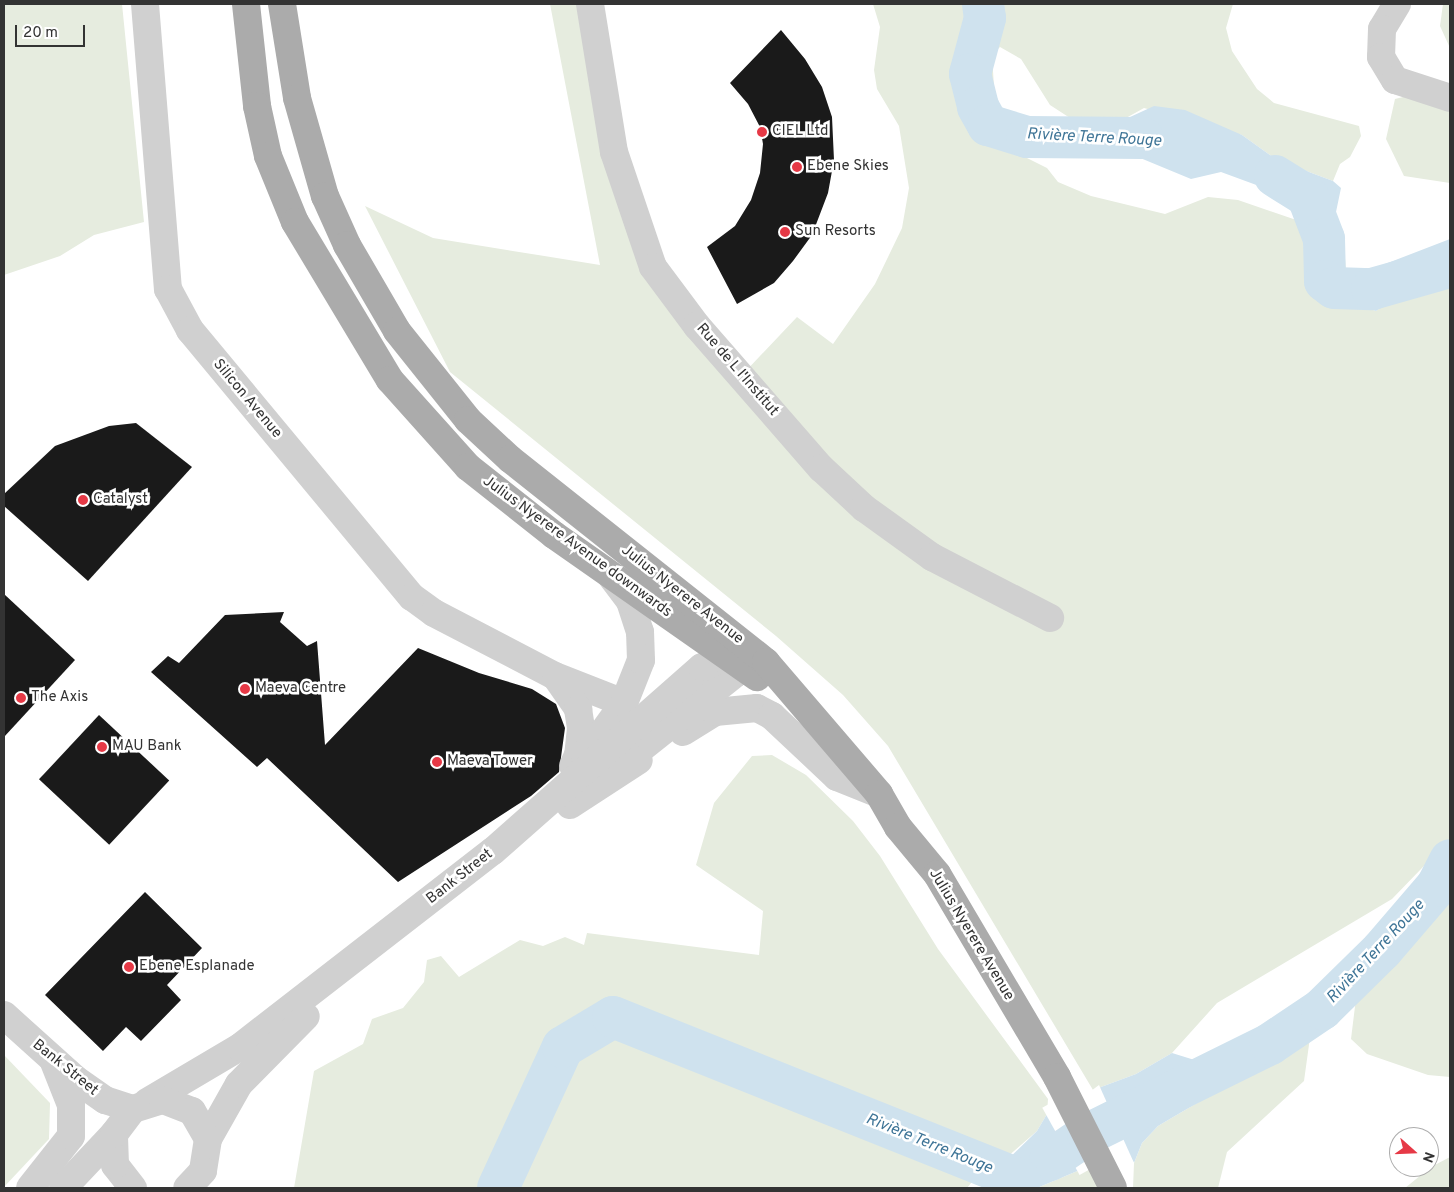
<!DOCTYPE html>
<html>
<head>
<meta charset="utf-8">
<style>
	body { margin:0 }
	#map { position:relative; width:1454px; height:1192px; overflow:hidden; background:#fff; font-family:Overpass,sans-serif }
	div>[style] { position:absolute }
	.green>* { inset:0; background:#e6ecdf }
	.water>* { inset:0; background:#cfe2ee }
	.pier>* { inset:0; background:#fff; transform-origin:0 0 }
	.river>* { height:42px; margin:-21px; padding:0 21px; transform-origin:21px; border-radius:21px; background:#cfe2ee }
	.building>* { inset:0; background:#1a1a1a; transform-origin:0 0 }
	.minor>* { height:28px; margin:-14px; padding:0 14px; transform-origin:14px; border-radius:14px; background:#d0d0d0 }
	.major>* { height:28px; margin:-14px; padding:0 14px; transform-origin:14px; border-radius:14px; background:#ababab }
	.dots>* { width:14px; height:14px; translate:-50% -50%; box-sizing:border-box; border:2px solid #fff; border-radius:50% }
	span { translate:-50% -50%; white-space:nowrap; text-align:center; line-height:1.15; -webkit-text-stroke:5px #fff; paint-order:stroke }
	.poi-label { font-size:15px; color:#333 }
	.left { translate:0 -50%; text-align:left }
	.street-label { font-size:15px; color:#333 }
	.water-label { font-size:16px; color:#3f7597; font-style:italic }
	.frame { position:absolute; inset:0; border:5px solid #333; pointer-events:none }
	.north { position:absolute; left:1389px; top:1127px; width:50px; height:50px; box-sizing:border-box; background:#fff; border:1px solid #adadad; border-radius:50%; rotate:110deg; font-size:14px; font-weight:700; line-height:20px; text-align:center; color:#333 }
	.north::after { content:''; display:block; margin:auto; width:18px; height:22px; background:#e63946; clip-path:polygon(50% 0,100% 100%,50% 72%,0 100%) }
	.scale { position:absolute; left:15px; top:25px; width:70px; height:22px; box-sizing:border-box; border:2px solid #333; border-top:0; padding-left:6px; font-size:15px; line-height:18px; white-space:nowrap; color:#333; -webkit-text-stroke:4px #fff; paint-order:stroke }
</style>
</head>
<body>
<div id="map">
	<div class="green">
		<i style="clip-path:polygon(4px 4px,122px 4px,144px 222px,94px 235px,60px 256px,4px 275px)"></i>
		<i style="clip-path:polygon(550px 4px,590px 4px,653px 267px,743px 374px,797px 317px,833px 344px,875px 284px,902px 228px,909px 188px,899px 126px,877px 89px,874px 70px,880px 27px,873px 4px,1233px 4px,1226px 28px,1232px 51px,1257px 89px,1274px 103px,1359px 126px,1361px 136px,1350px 157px,1340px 164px,1333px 181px,1277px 160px,1242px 135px,1144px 108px,1117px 123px,1087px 129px,1050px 105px,1021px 59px,1000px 47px,992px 55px,995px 103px,1005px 141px,1011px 150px,1047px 168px,1058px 182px,1091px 196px,1165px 214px,1208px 197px,1238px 200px,1305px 223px,1336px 227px,1344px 245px,1347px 285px,1356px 304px,1376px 311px,1403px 292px,1450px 277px,1450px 839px,1392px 899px,1217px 1003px,1172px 1053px,1136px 1074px,1093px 1090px,888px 746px,843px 695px,776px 636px,450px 372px,365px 206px,433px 238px,600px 265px)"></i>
		<i style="clip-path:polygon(1443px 4px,1450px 4px,1450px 48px,1440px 26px)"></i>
		<i style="clip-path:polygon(1415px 94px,1450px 111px,1450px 183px,1404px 176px,1386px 139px,1395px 99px)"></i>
		<i style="clip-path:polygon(772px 755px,806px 775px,853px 821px,880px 856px,938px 949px,1048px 1099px,1047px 1114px,1037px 1131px,1006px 1158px,984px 1167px,967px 1188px,294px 1188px,314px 1071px,363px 1044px,372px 1019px,403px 1008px,424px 982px,427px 960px,441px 956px,459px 977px,520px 940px,543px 946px,565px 937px,584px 945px,587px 933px,759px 955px,763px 911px,696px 865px,714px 803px,752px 756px)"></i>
		<i style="clip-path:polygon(1450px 872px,1450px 1077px,1428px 1075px,1367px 1054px,1351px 1039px,1358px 982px,1436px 900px)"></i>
		<i style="clip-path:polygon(1272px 1019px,1312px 1023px,1304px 1081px,1227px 1152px,1218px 1188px,1133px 1188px,1134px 1163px,1142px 1143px,1158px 1126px,1214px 1093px,1229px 1064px)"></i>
		<i style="clip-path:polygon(4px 1055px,50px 1103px,49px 1139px,4px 1187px)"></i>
		<i style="clip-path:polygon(1450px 1157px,1450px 1188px,1405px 1188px,1431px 1167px)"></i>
		<i style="clip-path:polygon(1094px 1164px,1103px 1188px,1037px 1188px)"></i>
	</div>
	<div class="water">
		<i style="clip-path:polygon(1154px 106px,1185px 110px,1242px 135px,1277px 160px,1333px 181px,1341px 188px,1336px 212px,1327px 218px,1308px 213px,1281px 194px,1221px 172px,1191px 179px,1133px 155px,1099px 151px,1084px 139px,1087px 129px,1117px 123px)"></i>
		<i style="clip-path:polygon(1450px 239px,1450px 277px,1403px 292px,1376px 311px,1356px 304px,1347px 285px,1354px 276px)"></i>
		<i style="clip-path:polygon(1172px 1053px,1201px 1062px,1221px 1058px,1229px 1064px,1214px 1093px,1158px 1126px,1142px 1143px,1134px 1163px,1093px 1090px,1136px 1074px)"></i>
		<i style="clip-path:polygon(1047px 1114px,1094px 1164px,1037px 1188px,998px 1188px,1001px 1166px,1037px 1131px)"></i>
	</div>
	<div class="pier">
		<i style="clip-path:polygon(1099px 1085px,1134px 1163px,1132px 1165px,1091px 1091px)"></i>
		<i style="left:1058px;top:1099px;width:77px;height:18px;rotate:61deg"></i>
	</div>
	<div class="river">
		<i style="left:983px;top:4px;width:14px;rotate:82deg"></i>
		<i style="left:985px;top:18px;width:58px;rotate:105deg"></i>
		<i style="left:970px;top:74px;width:34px;rotate:76deg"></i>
		<i style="left:978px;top:107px;width:21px;rotate:61deg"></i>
		<i style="left:988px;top:125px;width:41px;rotate:17.1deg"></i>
		<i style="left:1027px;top:137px;width:116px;rotate:0.5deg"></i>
		<i style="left:1275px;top:176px;width:39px;rotate:32deg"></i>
		<i style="left:1308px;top:197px;width:45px;rotate:69.1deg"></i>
		<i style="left:1324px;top:239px;width:42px;rotate:88.6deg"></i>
		<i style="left:1325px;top:281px;width:11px;rotate:38deg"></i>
		<i style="left:1334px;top:288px;width:38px;rotate:2deg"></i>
		<i style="left:1372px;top:289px;width:81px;rotate:-15.8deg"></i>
		<i style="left:1050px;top:1160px;width:46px;rotate:-34.4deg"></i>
		<i style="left:1088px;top:1134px;width:203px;rotate:-26.3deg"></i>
		<i style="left:1270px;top:1044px;width:63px;rotate:-33.9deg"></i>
		<i style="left:1322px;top:1009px;width:84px;rotate:-44.5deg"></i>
		<i style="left:1382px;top:950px;width:84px;rotate:-49.3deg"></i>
		<i style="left:1437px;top:886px;width:29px;rotate:-63deg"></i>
		<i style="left:498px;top:1188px;width:155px;rotate:-65.3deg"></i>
		<i style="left:563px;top:1047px;width:58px;rotate:-31deg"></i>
		<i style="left:613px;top:1017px;width:438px;rotate:21.8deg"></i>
	</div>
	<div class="building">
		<i style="clip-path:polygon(781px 30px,805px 59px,822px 87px,832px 117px,834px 160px,828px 193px,812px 235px,793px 261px,774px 283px,737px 304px,707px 247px,735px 226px,751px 200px,760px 173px,763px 144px,760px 127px,748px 104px,730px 83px)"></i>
		<i style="clip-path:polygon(136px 423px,192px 467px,88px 581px,4px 506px,4px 494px,55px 446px,109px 426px)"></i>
		<i style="clip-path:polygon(4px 594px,75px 660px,4px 737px)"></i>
		<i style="clip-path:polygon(284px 612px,280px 622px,307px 646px,317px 641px,325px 745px,418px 648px,479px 673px,532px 689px,556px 704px,565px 728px,559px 772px,531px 796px,398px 882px,267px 758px,257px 767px,151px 672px,168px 656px,179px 663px,225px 615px)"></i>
		<i style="left:99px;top:715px;width:96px;height:88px;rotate:43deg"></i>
		<i style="clip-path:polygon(145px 892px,202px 948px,167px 985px,181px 1000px,141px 1041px,126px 1027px,103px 1051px,45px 995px)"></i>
	</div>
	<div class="minor">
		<i style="left:145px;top:4px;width:286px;rotate:85.4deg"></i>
		<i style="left:168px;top:289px;width:47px;rotate:61.8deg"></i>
		<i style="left:190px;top:330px;width:347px;rotate:50.3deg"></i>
		<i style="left:412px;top:597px;width:27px;rotate:36deg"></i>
		<i style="left:434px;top:613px;width:136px;rotate:27.5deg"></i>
		<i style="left:555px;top:676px;width:74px;rotate:21.4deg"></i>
		<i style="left:590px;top:4px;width:150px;rotate:80.8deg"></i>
		<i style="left:614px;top:152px;width:121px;rotate:71.3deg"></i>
		<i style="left:653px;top:267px;width:74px;rotate:53.3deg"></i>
		<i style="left:697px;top:326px;width:189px;rotate:48.9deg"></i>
		<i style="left:821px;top:468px;width:59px;rotate:42.9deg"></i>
		<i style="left:864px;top:508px;width:84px;rotate:35.8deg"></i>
		<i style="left:932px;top:557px;width:133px;rotate:27.3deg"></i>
		<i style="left:1397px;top:4px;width:29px;rotate:121deg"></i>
		<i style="left:1382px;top:29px;width:28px;rotate:92deg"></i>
		<i style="left:1381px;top:57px;width:27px;rotate:59deg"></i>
		<i style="left:1395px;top:80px;width:58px;rotate:18.1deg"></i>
		<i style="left:556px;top:677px;width:39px;rotate:55deg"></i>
		<i style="left:578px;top:709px;width:19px;rotate:81deg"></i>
		<i style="left:581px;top:728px;width:27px;rotate:96deg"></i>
		<i style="left:578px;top:755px;width:12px;rotate:114deg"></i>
		<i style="left:683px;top:732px;width:38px;rotate:-32deg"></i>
		<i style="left:715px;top:712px;width:42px;rotate:-5.4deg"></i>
		<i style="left:757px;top:708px;width:17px;rotate:28deg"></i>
		<i style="left:772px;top:716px;width:89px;rotate:43.2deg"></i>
		<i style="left:837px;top:777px;width:45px;rotate:22deg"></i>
		<i style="left:585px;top:757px;width:67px;rotate:-54.2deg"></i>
		<i style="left:624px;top:703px;width:46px;rotate:-68.4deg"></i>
		<i style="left:641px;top:660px;width:28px;rotate:-92deg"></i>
		<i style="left:640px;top:632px;width:33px;rotate:-108deg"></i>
		<i style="left:630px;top:601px;width:31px;rotate:-127deg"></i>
		<i style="left:619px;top:766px;width:149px;rotate:-38.5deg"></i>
		<i style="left:736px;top:673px;width:14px;rotate:-65deg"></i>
		<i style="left:742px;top:660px;width:13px;rotate:-99deg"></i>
		<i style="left:570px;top:805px;width:82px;rotate:-33.1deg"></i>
		<i style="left:4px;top:1015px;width:96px;rotate:42deg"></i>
		<i style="left:75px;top:1079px;width:37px;rotate:35deg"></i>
		<i style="left:105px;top:1100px;width:29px;rotate:18deg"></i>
		<i style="left:147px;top:1102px;width:108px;rotate:-30.6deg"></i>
		<i style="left:240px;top:1047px;width:320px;rotate:-37.8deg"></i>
		<i style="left:493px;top:851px;width:278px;rotate:-41.4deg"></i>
		<i style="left:702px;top:667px;width:22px;rotate:-21deg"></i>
		<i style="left:723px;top:659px;width:27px;rotate:4deg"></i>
		<i style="left:208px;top:1139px;width:63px;rotate:-60.6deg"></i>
		<i style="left:239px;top:1084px;width:95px;rotate:-45.4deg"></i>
		<i style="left:30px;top:1188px;width:66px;rotate:-51.7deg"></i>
		<i style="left:71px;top:1136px;width:31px;rotate:-90deg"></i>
		<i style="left:71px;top:1105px;width:46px;rotate:-111.6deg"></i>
		<i style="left:63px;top:1188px;width:74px;rotate:-46.6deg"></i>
		<i style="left:133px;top:1188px;width:29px;rotate:-128deg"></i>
		<i style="left:115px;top:1165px;width:31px;rotate:-92deg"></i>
		<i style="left:114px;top:1134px;width:31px;rotate:-53deg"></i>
		<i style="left:133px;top:1109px;width:31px;rotate:-17deg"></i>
		<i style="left:163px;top:1100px;width:31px;rotate:21deg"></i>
		<i style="left:192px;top:1111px;width:32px;rotate:60deg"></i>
		<i style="left:208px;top:1139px;width:32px;rotate:99deg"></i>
		<i style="left:203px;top:1171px;width:23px;rotate:133deg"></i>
	</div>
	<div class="major">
		<i style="left:246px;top:4px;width:103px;rotate:83.8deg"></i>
		<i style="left:257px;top:106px;width:51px;rotate:77.6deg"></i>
		<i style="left:268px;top:156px;width:71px;rotate:67.8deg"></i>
		<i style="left:295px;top:222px;width:184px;rotate:59deg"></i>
		<i style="left:390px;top:380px;width:117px;rotate:48.1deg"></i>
		<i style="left:468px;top:467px;width:110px;rotate:38.3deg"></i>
		<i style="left:554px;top:535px;width:248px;rotate:35deg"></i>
		<i style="left:282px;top:4px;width:95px;rotate:80.9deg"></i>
		<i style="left:297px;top:98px;width:102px;rotate:74.1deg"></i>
		<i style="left:325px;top:196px;width:54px;rotate:65.8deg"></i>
		<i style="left:347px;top:245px;width:99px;rotate:59.8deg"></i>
		<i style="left:397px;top:331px;width:114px;rotate:51.4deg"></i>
		<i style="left:468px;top:420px;width:57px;rotate:42.9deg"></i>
		<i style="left:510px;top:459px;width:327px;rotate:38.4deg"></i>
		<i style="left:766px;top:662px;width:174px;rotate:49.4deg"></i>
		<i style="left:879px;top:794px;width:38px;rotate:60deg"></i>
		<i style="left:898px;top:827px;width:61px;rotate:50.3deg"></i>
		<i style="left:937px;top:874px;width:236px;rotate:59.4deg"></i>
		<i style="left:1057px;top:1077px;width:124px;rotate:63.2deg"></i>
	</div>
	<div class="dots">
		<i style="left:762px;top:132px;background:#e63946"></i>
		<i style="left:797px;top:167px;background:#e63946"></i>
		<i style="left:785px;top:232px;background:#e63946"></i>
		<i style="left:83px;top:500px;background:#e63946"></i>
		<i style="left:245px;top:689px;background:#e63946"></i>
		<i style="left:21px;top:698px;background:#e63946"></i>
		<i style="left:102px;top:747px;background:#e63946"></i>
		<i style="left:437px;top:762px;background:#e63946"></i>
		<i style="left:129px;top:967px;background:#e63946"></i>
	</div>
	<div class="poi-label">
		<span class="left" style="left:772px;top:132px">CIEL Ltd</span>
		<span class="left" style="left:807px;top:167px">Ebene Skies</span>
		<span class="left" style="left:795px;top:232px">Sun Resorts</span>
		<span class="left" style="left:93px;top:500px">Catalyst</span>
		<span class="left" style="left:255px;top:689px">Maeva Centre</span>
		<span class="left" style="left:31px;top:698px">The Axis</span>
		<span class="left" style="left:112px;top:747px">MAU Bank</span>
		<span class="left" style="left:447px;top:762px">Maeva Tower</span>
		<span class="left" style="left:139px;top:967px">Ebene Esplanade</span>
	</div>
	<div class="street-label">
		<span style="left:737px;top:370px;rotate:49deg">Rue de L l'Institut</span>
		<span style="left:247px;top:399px;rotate:50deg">Silicon Avenue</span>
		<span style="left:577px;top:547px;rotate:36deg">Julius Nyerere Avenue downwards</span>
		<span style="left:682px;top:595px;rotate:38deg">Julius Nyerere Avenue</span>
		<span style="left:460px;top:877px;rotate:-38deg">Bank Street</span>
		<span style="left:971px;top:935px;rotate:59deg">Julius Nyerere Avenue</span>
		<span style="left:65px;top:1068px;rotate:39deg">Bank Street</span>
	</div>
	<div class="water-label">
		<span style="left:1094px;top:138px;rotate:3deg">Rivière Terre Rouge</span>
		<span style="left:1376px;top:952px;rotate:-47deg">Rivière Terre Rouge</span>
		<span style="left:929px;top:1144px;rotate:22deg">Rivière Terre Rouge</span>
	</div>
	<div class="frame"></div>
	<div class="north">N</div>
	<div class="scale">20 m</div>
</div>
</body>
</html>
